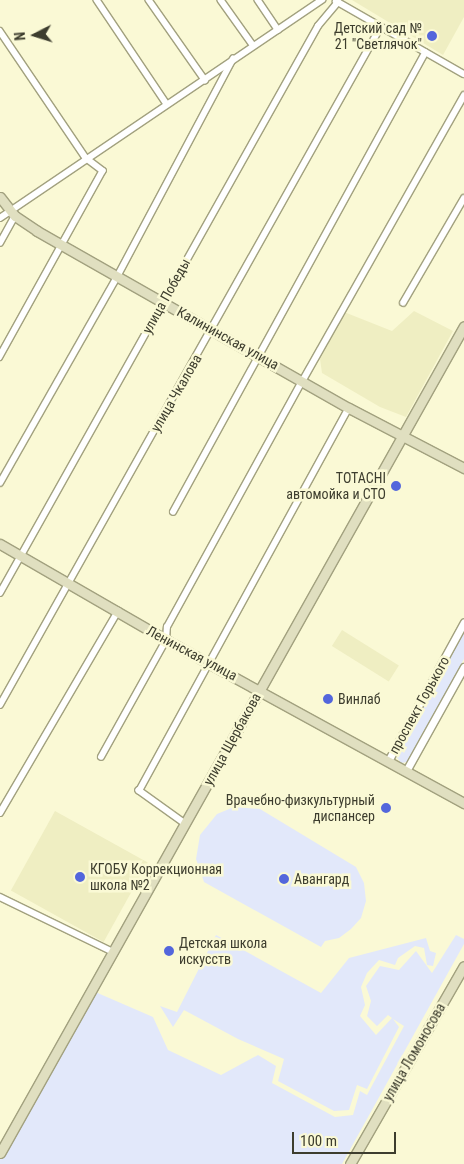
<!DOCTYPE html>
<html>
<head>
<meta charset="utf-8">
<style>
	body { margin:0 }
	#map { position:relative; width:464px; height:1164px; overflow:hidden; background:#faf9d5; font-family:"Roboto Condensed",sans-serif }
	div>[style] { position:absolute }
	.built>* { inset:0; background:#efeec2; transform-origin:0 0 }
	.green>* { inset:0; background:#e2e8fa }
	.roads { filter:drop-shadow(1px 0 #a2a17f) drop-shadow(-1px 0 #a2a17f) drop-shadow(0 1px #a2a17f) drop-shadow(0 -1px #a2a17f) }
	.minor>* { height:5.5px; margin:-2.75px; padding:0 2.75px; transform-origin:2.75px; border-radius:2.75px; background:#fff }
	.tertiary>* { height:7px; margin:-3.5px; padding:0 3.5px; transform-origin:3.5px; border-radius:3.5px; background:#fff }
	.secondary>* { height:9px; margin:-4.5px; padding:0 4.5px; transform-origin:4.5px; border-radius:4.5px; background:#e0dfc0 }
	.dots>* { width:14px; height:14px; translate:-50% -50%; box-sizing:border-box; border:2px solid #faf9d5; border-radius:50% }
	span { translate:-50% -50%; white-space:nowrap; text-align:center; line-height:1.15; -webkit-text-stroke:5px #faf9d5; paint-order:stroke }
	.poi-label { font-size:14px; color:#3d3d2e }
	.right { translate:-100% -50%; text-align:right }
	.left { translate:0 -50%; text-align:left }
	.street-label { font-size:14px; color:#3d3d2e }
	.north { position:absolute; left:10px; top:10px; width:50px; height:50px; -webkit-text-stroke:4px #faf9d5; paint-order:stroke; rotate:265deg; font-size:14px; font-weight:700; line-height:20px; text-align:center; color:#3d3d2e }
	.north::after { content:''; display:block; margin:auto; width:18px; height:22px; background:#3d3d2e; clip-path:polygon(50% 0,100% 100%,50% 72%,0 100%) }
	.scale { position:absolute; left:292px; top:1132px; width:104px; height:22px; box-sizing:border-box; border:2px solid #3d3d2e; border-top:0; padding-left:6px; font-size:15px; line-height:18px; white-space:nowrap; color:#3d3d2e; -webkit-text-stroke:4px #faf9d5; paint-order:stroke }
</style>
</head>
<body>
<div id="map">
	<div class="built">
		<i style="clip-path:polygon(352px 0,464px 0,464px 17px,443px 55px)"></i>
		<i style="clip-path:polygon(414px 311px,453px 331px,406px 417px,380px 407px,322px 373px,320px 359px,344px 312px,392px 331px)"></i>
		<i style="left:342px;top:630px;width:67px;height:19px;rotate:32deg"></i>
		<i style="left:55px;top:811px;width:106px;height:91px;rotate:29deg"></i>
	</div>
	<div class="green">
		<i style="clip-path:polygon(464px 632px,464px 659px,407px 762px,401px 763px,396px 756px)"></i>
		<i style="clip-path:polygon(234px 807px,260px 809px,356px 867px,364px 883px,366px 901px,361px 918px,351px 929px,339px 938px,325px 941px,321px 947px,204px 882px,196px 859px,200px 835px,217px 814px)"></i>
		<i style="clip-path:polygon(216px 935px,321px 993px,349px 958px,426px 938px,430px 951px,436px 953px,433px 966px,427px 965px,424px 948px,415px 946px,398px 958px,395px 965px,379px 960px,367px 973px,361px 987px,365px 1005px,360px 1016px,376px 1035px,392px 1018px,388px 1015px,377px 1026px,367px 1016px,371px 1001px,366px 986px,380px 966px,399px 970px,416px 951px,432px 973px,456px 935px,464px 939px,464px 944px,342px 1164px,0 1164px,0 1155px,93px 991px,153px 1017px,168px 1050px,221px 1075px,258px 1055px,276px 1066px,272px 1083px,335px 1117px,353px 1115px,360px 1091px,367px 1095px,404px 1026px,393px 1019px,399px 1027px,367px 1089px,357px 1085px,349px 1110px,334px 1111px,278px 1081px,284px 1059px,238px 1039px,184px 1010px,173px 1027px,160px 1006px,177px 1012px)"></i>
	</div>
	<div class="roads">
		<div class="minor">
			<i style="left:97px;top:0;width:125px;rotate:56.1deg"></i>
			<i style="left:149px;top:0;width:98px;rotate:55deg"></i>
			<i style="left:221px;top:0;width:55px;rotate:54.6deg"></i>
			<i style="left:258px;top:0;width:36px;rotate:56deg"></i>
			<i style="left:336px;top:1px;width:147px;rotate:29.7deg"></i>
			<i style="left:0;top:31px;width:153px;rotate:55.9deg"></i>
			<i style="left:86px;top:158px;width:21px;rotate:37deg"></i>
			<i style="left:103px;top:171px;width:213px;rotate:119deg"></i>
			<i style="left:0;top:218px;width:389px;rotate:-34.1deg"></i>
			<i style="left:0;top:243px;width:31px;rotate:-61deg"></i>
			<i style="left:403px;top:303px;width:121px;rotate:-59.8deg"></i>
			<i style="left:0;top:483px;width:237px;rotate:-60.4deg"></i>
			<i style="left:117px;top:277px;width:247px;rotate:-62deg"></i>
			<i style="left:173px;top:512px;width:524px;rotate:-61.23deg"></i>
			<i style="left:0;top:593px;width:650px;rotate:-60.71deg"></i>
			<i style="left:318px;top:26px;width:31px;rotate:-50deg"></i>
			<i style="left:0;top:705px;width:776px;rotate:-60.69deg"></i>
			<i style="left:101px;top:757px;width:134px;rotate:-60.9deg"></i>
			<i style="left:166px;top:640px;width:13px;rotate:-86deg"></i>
			<i style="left:167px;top:627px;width:282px;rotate:-61.2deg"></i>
			<i style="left:303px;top:380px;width:327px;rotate:-60.5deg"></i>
			<i style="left:0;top:813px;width:234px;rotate:-59.7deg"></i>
			<i style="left:185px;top:824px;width:57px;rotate:-144.3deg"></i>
			<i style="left:139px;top:791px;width:437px;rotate:-61.3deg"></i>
			<i style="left:0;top:897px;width:123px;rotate:25.9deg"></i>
		</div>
		<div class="tertiary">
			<i style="left:388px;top:761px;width:158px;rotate:-61.3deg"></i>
			<i style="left:406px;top:771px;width:119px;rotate:-60.9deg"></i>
		</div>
		<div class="secondary">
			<i style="left:0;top:197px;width:24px;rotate:52deg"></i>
			<i style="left:15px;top:216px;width:27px;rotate:34deg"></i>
			<i style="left:37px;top:231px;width:359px;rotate:29.6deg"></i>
			<i style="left:349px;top:408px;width:130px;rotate:27.6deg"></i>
			<i style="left:0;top:544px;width:192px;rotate:30deg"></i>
			<i style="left:166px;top:640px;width:340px;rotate:28.7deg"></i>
			<i style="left:0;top:1153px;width:948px;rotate:-60.7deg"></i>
			<i style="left:350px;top:1164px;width:228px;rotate:-60.1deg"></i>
		</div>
	</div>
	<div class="dots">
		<i style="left:432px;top:36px;background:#5366dc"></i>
		<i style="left:396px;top:486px;background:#5366dc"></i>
		<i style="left:328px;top:699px;background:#5366dc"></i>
		<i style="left:386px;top:808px;background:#5366dc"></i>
		<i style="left:80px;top:877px;background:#5366dc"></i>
		<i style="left:284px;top:879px;background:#5366dc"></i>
		<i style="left:169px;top:951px;background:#5366dc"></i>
	</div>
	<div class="poi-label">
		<span class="right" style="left:422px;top:36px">Детский сад №<br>21 "Светлячок"</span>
		<span class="right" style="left:386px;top:486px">TOTACHI<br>автомойка и СТО</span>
		<span class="left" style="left:338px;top:699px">Винлаб</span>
		<span class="right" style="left:375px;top:808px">Врачебно-физкультурный<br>диспансер</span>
		<span class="left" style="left:90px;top:877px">КГОБУ Коррекционная<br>школа №2</span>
		<span class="left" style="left:294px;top:879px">Авангард</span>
		<span class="left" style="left:179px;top:951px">Детская школа<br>искусств</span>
	</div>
	<div class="street-label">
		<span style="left:166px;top:296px;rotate:-61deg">улица Победы</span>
		<span style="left:228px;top:338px;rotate:29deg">Калининская улица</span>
		<span style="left:176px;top:393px;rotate:-60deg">улица Чкалова</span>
		<span style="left:192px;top:653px;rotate:28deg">Ленинская улица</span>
		<span style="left:419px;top:705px;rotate:-61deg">проспект Горького</span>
		<span style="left:232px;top:739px;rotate:-61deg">улица Щербакова</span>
		<span style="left:414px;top:1052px;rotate:-60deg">улица Ломоносова</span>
	</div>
	<div class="north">N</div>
	<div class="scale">100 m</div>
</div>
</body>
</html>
